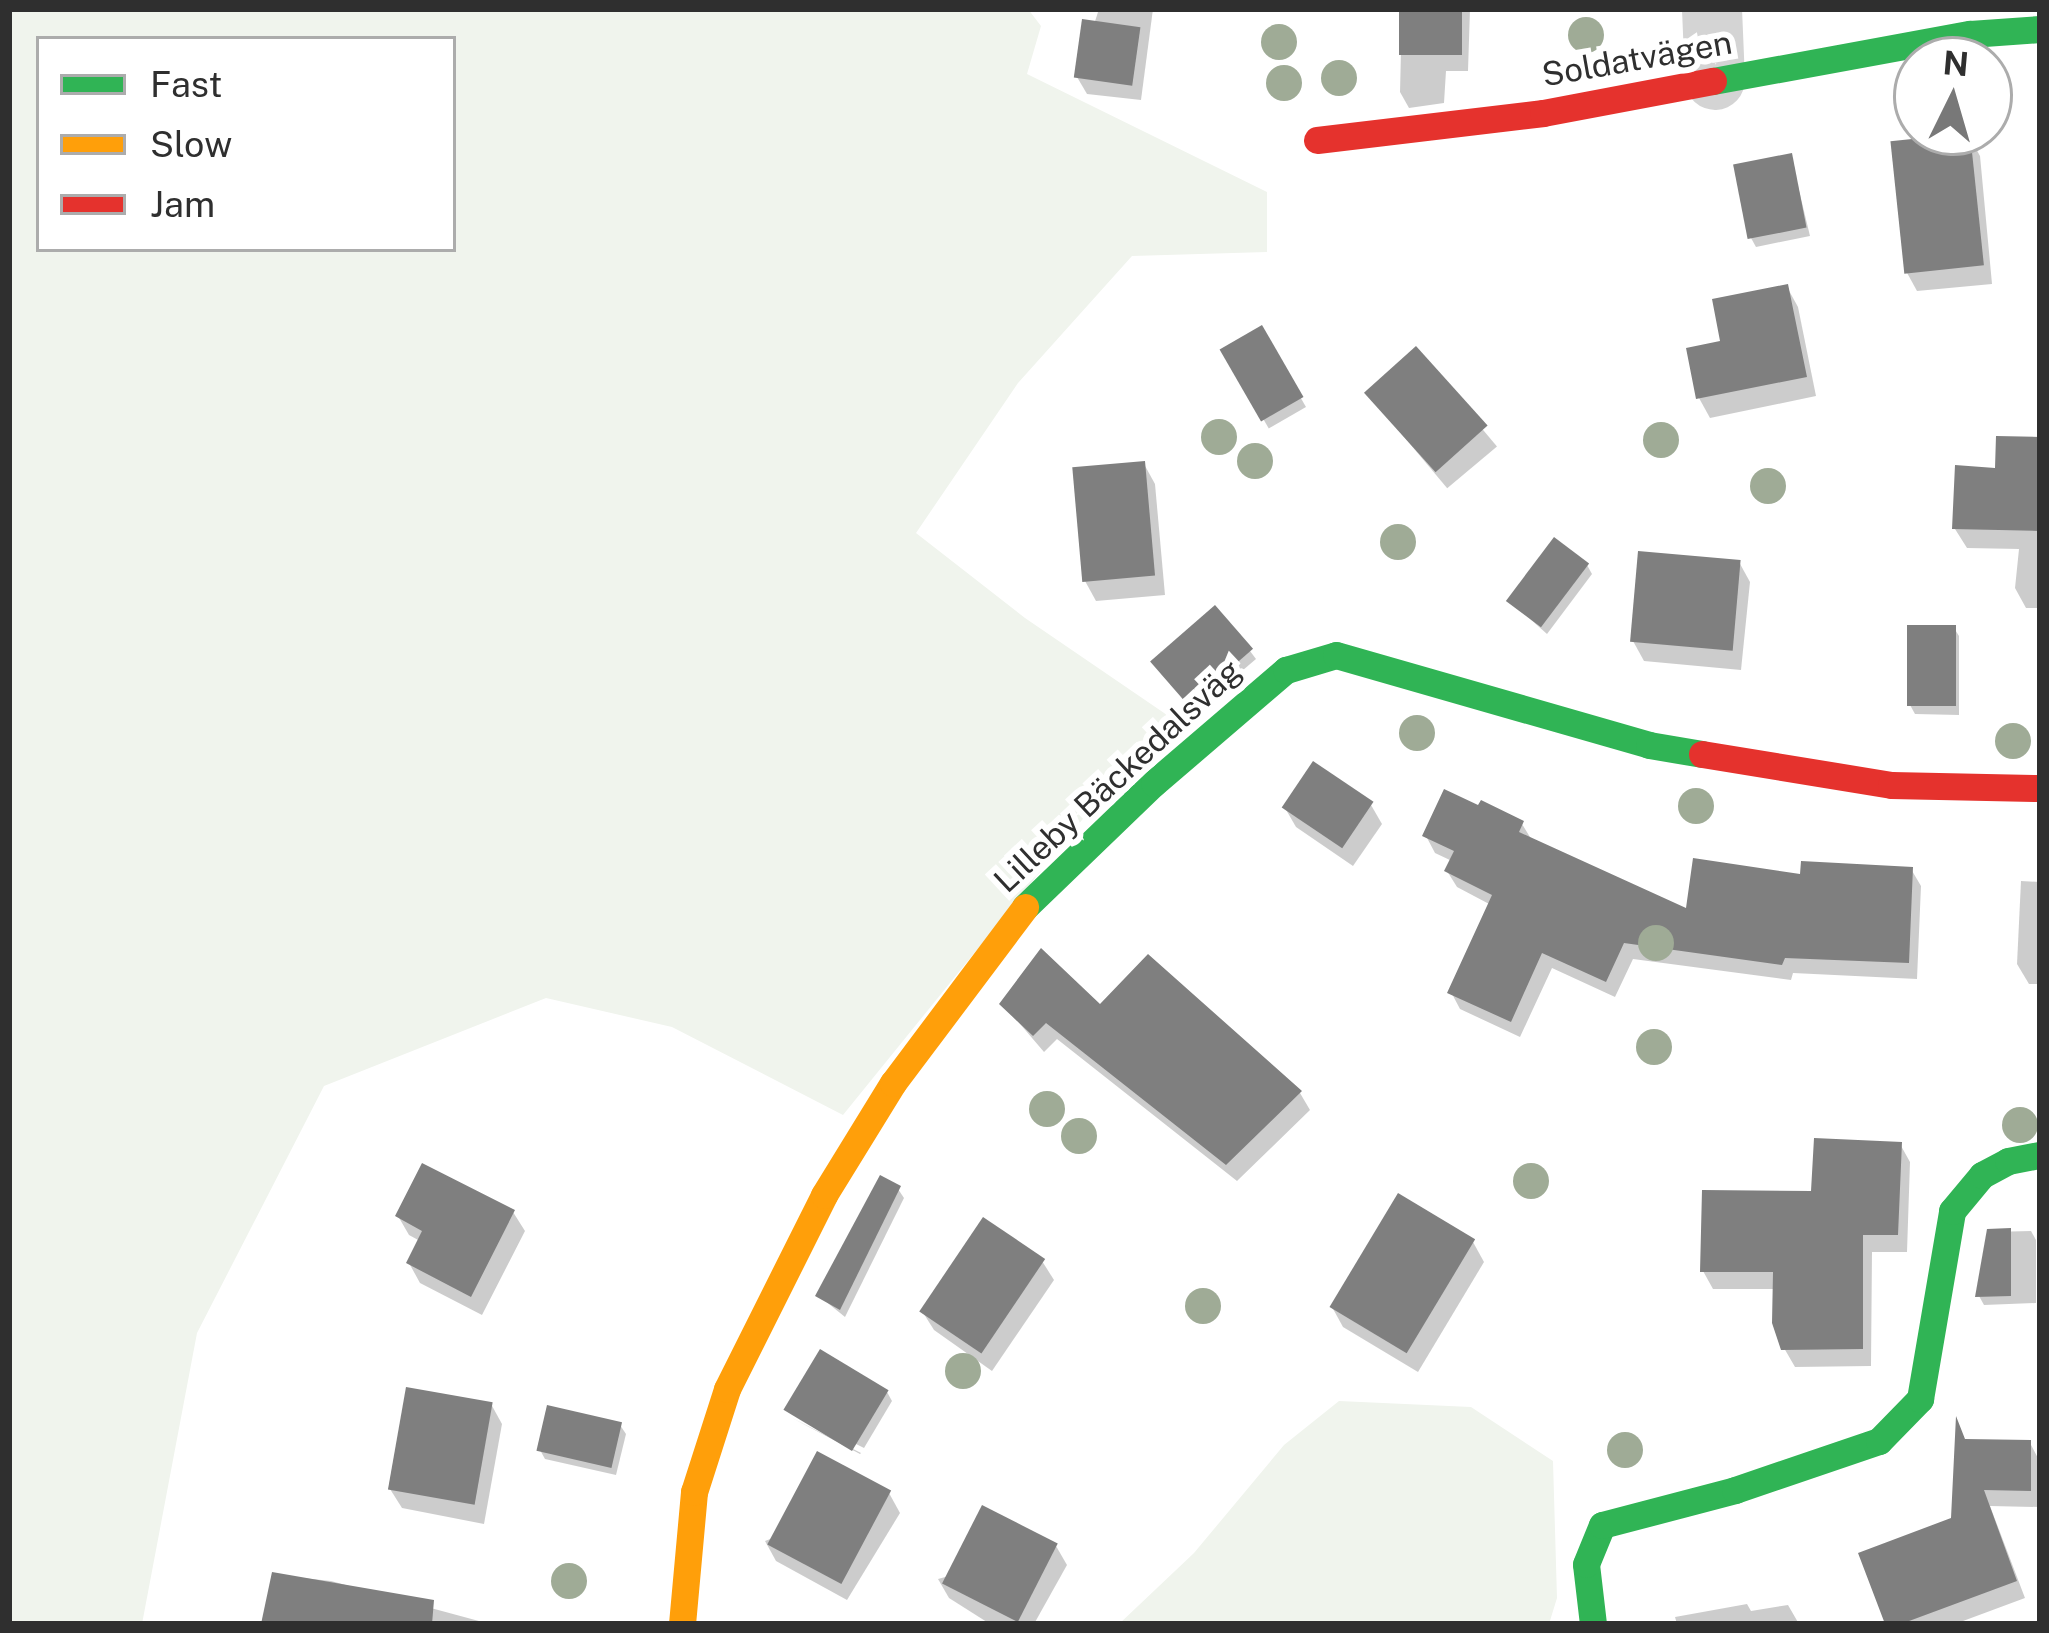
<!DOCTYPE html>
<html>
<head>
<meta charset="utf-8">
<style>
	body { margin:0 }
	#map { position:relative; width:2049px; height:1633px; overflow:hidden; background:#fff; font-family:"Public Sans",sans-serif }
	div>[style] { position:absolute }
	.green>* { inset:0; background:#f0f4ed }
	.shadow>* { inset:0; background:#0003; transform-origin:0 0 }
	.building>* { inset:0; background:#7f7f7f; transform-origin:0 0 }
	.street>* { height:60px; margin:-30px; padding:0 30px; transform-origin:30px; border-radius:30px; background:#d4d4d4 }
	.fast>* { height:27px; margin:-13.5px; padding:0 13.5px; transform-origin:13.5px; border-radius:13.5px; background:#30b455 }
	.slow>* { height:27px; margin:-13.5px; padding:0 13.5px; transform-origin:13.5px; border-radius:13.5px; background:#ff9f0a }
	.jam>* { height:27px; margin:-13.5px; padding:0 13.5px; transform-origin:13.5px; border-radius:13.5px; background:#e5322d }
	.trees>* { width:36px; height:36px; margin:-18px; border-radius:50%; background:#9fab96 }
	span { translate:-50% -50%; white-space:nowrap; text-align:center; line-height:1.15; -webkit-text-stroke:12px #fff; paint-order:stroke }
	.street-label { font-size:33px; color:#2f2f2f }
	.frame { position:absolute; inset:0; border:12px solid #2f2f2f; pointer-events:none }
	.legend { position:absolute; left:36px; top:36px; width:420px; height:216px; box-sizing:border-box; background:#fff; border:3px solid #acacac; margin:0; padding:15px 21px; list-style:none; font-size:36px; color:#2f2f2f }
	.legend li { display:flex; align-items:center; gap:24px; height:60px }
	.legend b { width:60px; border:3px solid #acacac }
	.north { position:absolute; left:1893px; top:36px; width:120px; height:120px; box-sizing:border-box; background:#fff; border:3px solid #acacac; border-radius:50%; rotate:5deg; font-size:33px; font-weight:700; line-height:48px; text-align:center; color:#2f2f2f }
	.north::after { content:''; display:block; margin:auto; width:42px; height:54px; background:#787878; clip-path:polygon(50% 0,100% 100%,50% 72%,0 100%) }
</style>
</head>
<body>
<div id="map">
	<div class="green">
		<i style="clip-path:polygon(evenodd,9px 9px,1028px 9px,1041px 26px,1027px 74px,1267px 192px,1267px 252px,1132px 256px,1018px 383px,916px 533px,1025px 618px,1167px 715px,843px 1115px,672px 1027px,546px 998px,324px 1086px,197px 1333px,142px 1624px,9px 1624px,9px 9px,39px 39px,453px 39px,453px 249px,39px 249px,39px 39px)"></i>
		<i style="clip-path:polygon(1339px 1401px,1471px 1407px,1553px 1461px,1557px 1598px,1549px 1624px,1119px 1624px,1194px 1553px,1284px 1445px)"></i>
	</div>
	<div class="shadow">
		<i style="clip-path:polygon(1099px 9px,1153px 9px,1141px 100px,1087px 94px,1077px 77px)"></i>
		<i style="clip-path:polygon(1402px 9px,1470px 9px,1468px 71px,1446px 71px,1444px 103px,1409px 108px,1400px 92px)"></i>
		<i style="clip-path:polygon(1969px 136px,1980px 156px,1992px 284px,1917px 291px,1906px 271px)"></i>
		<i style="clip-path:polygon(1791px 157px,1810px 236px,1756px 247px,1751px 238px)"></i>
		<i style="clip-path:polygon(1787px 287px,1798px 307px,1816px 396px,1710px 418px,1699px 398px,1724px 344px)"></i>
		<i style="left:1261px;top:329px;width:90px;height:43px;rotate:60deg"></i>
		<i style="left:1416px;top:350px;width:126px;height:65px;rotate:50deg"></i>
		<i style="clip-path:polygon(2040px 440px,2040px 608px,2026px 608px,2015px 588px,2019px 549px,1967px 548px,1955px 529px)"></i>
		<i style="clip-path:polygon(1144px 464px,1155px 484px,1165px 595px,1096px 601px,1085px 581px)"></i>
		<i style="clip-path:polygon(1739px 562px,1750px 582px,1741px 670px,1644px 661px,1633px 641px)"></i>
		<i style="clip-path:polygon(1587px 565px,1592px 574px,1547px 634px,1509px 600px)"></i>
		<i style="clip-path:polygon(1954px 628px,1959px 636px,1959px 715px,1915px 714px,1910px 705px)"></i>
		<i style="clip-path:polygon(1250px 651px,1256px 659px,1195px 711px,1159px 671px)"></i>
		<i style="clip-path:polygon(1371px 805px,1382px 824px,1353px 866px,1296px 827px,1285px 808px)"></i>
		<i style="clip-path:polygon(1522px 824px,1533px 842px,1689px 913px,1803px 877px,1911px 869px,1921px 886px,1917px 979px,1793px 973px,1791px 980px,1633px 959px,1615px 997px,1552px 968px,1520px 1037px,1460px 1009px,1451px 992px,1491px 905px,1457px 887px,1447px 871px,1452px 861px,1435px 853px,1426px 836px)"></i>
		<i style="clip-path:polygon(2021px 881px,2040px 882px,2040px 984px,2029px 984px,2017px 964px)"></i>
		<i style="clip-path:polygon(1003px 1004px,1100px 1009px,1300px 1093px,1310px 1110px,1237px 1181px,1057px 1039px,1044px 1052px)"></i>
		<i style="clip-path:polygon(1900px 1144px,1910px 1162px,1907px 1252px,1872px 1252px,1871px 1366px,1795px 1367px,1784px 1348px,1776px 1289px,1713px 1289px,1703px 1271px,1814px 1194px)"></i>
		<i style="clip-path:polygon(898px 1189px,904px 1198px,845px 1317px,819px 1296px)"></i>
		<i style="clip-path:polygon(513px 1212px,525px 1231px,482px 1315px,420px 1283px,409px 1263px,420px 1241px,409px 1235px,398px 1216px)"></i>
		<i style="clip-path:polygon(2031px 1231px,2036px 1240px,2036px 1303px,1984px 1305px,1979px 1296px,1990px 1232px)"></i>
		<i style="clip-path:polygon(1473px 1242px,1484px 1262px,1418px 1372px,1343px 1327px,1332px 1307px)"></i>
		<i style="clip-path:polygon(1042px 1261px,1054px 1280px,992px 1371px,934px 1330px,922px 1311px)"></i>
		<i style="clip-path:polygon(887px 1392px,892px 1401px,864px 1448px,788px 1410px)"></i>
		<i style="clip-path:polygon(491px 1404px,502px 1424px,484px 1524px,402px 1508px,390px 1489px)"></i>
		<i style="clip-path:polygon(792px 1418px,861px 1453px,860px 1454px)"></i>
		<i style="clip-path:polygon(620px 1425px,626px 1434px,616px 1475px,545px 1459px,540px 1450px)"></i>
		<i style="clip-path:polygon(1964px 1442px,2030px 1443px,2039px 1460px,2039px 1507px,1990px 1506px,2025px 1598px,1955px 1624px,1888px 1624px,1954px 1520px)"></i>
		<i style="clip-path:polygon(889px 1493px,900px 1513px,847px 1600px,776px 1561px,765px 1541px)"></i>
		<i style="clip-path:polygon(1056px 1546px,1067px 1565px,1034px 1624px,990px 1624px,949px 1598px,938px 1579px)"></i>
		<i style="clip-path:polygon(274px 1575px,331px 1581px,490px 1624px,250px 1624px,265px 1622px)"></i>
		<i style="clip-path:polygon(1747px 1604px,1751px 1611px,1788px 1605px,1799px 1624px,1677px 1624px,1675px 1617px)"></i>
	</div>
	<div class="building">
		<i style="left:1399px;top:9px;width:63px;height:46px"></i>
		<i style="left:1082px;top:19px;width:59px;height:59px;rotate:8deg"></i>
		<i style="left:1970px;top:133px;width:133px;height:80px;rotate:84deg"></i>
		<i style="left:1792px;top:153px;width:76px;height:60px;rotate:79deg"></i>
		<i style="clip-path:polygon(1788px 284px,1807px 377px,1696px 399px,1686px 348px,1720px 341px,1712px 299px)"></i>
		<i style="left:1262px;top:325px;width:83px;height:49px;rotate:60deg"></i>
		<i style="left:1416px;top:346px;width:107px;height:70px;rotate:48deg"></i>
		<i style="clip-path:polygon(1996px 436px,2040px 437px,2040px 531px,1952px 529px,1955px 465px,1995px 468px)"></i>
		<i style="left:1145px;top:461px;width:115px;height:73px;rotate:85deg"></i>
		<i style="left:1554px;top:537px;width:44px;height:80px;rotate:37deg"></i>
		<i style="left:1638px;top:551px;width:103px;height:91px;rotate:5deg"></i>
		<i style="left:1215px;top:605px;width:58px;height:86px;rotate:49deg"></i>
		<i style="left:1907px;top:625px;width:49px;height:81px"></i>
		<i style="left:1313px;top:761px;width:73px;height:56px;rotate:34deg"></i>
		<i style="clip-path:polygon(1444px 789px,1478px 805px,1481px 800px,1524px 821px,1519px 832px,1686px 908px,1693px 858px,1800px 874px,1801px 861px,1913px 867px,1909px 963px,1785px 958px,1782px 965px,1624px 943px,1606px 982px,1542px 953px,1511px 1022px,1447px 993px,1492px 895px,1444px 871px,1454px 851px,1422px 836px)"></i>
		<i style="clip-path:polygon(1041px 948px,1100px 1004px,1148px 954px,1302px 1091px,1226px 1165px,1046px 1023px,1033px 1036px,999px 1004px)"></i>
		<i style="clip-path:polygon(1814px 1138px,1902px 1142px,1898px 1235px,1863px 1235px,1863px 1349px,1781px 1350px,1772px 1323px,1773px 1272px,1700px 1272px,1702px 1190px,1811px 1191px)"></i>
		<i style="clip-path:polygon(422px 1163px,515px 1210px,471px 1297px,406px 1263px,422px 1231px,395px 1216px)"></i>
		<i style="clip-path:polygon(880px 1175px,901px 1186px,840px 1310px,815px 1296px)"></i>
		<i style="left:1398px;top:1193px;width:90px;height:133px;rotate:31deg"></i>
		<i style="left:983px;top:1217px;width:75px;height:114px;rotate:34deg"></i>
		<i style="clip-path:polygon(2011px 1228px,2011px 1296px,1975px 1297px,1987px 1229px)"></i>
		<i style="left:820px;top:1349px;width:80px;height:71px;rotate:31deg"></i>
		<i style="left:406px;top:1387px;width:88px;height:104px;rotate:10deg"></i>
		<i style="left:547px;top:1405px;width:77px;height:47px;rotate:13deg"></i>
		<i style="clip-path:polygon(1956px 1416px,1965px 1439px,2031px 1440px,2031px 1491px,1984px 1490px,2017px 1581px,1901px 1624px,1885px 1624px,1858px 1553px,1951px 1518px)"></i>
		<i style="left:817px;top:1451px;width:84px;height:106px;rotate:28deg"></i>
		<i style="left:982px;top:1505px;width:85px;height:88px;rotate:27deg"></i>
		<i style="clip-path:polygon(272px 1572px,434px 1600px,432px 1624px,261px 1624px)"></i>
	</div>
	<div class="street">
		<i style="left:1712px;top:9px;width:71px;rotate:87.6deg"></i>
	</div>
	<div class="fast">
		<i style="left:1713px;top:81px;width:261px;rotate:-10.4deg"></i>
		<i style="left:1970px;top:34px;width:70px;rotate:-4.1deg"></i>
		<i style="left:1025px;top:907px;width:179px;rotate:-43.9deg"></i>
		<i style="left:1154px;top:783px;width:174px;rotate:-40.6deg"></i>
		<i style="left:1286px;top:670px;width:52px;rotate:-16.7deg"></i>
		<i style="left:1336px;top:655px;width:326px;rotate:16deg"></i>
		<i style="left:1649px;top:745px;width:54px;rotate:9.6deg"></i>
		<i style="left:1593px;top:1624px;width:60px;rotate:-96.7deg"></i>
		<i style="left:1586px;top:1564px;width:42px;rotate:-67.7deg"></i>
		<i style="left:1602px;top:1525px;width:138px;rotate:-14.7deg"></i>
		<i style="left:1735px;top:1490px;width:152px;rotate:-18.8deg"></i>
		<i style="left:1879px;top:1441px;width:59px;rotate:-45.7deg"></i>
		<i style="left:1920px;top:1399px;width:191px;rotate:-80.3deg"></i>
		<i style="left:1952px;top:1211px;width:47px;rotate:-50.2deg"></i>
		<i style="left:1982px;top:1175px;width:30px;rotate:-28deg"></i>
		<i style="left:2008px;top:1161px;width:33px;rotate:-11deg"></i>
	</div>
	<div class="slow">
		<i style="left:682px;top:1624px;width:133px;rotate:-84.8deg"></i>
		<i style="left:694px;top:1492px;width:108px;rotate:-72.2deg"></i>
		<i style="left:727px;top:1389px;width:217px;rotate:-63.4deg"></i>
		<i style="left:824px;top:1195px;width:132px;rotate:-58.4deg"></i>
		<i style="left:893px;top:1083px;width:220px;rotate:-53.1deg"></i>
	</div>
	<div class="jam">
		<i style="left:1317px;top:140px;width:228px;rotate:-6.8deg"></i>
		<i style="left:1543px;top:113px;width:173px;rotate:-10.7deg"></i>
		<i style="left:1702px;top:754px;width:192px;rotate:9.3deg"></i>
		<i style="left:1891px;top:785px;width:149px;rotate:1.2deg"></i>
	</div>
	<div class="trees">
		<i style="left:1586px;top:35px"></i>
		<i style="left:1279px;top:42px"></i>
		<i style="left:1339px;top:78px"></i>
		<i style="left:1284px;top:83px"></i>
		<i style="left:1219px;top:437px"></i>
		<i style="left:1661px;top:440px"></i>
		<i style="left:1255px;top:461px"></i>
		<i style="left:1768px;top:486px"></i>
		<i style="left:1398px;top:542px"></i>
		<i style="left:1417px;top:733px"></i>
		<i style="left:2013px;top:741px"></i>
		<i style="left:1696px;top:806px"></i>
		<i style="left:1656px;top:943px"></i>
		<i style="left:1654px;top:1047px"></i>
		<i style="left:1047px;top:1109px"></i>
		<i style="left:2020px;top:1125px"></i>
		<i style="left:1079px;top:1136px"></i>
		<i style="left:1531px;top:1181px"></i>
		<i style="left:1203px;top:1306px"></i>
		<i style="left:963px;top:1371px"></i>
		<i style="left:1625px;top:1450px"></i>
		<i style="left:569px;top:1581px"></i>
	</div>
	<div class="street-label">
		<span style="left:1637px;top:59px;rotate:-10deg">Soldatvägen</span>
		<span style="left:1118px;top:776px;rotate:-43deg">Lilleby Bäckedalsväg</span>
	</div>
	<div class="frame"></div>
	<ul class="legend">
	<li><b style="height:15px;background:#30b455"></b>Fast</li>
	<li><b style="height:15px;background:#ff9f0a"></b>Slow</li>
	<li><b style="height:15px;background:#e5322d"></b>Jam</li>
	</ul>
	<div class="north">N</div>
</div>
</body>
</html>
